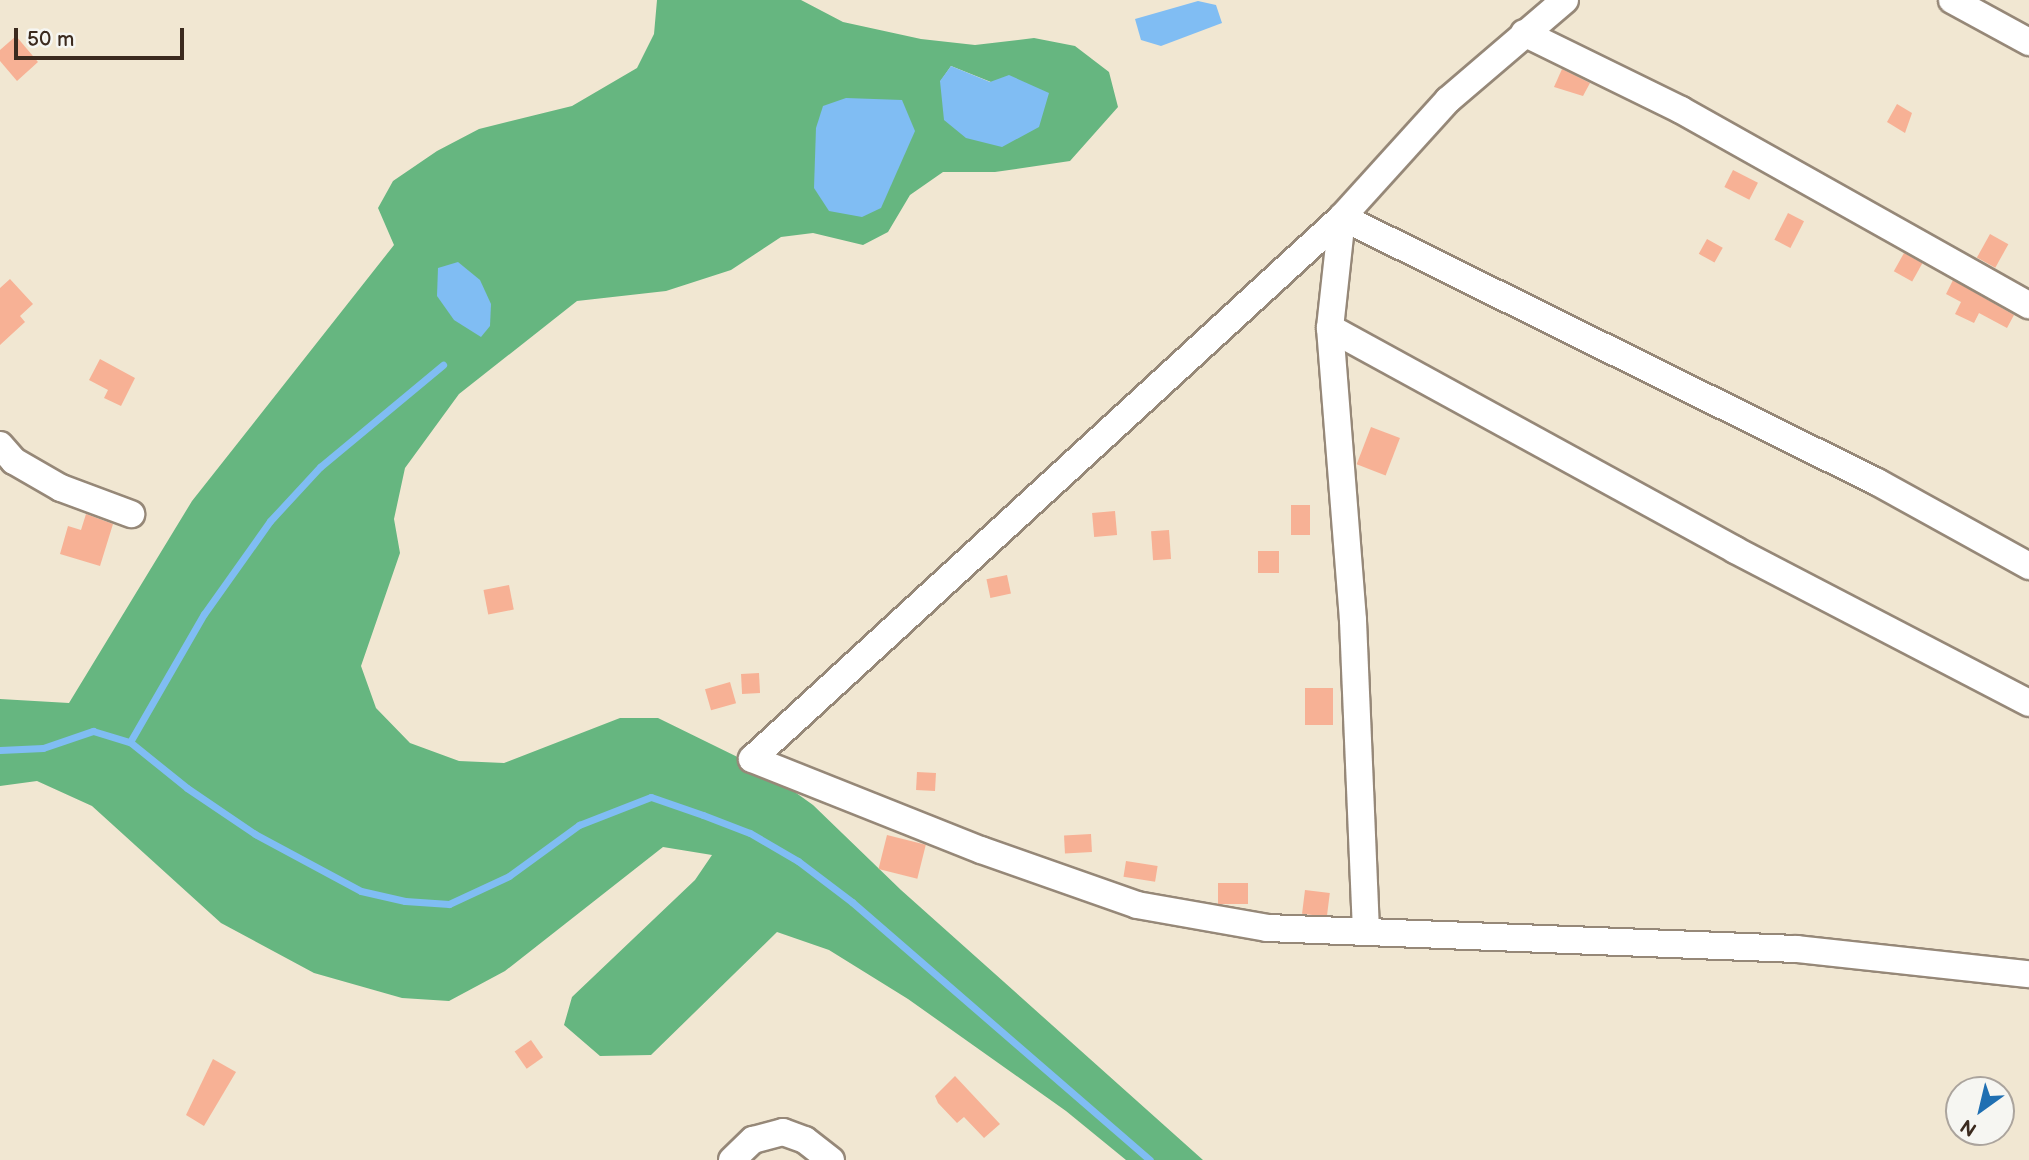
<!DOCTYPE html>
<html>
<head>
<meta charset="utf-8">
<style>
	body { margin:0 }
	#map { position:relative; width:2029px; height:1160px; overflow:hidden; background:#f1e7d2; font-family:"Balsamiq Sans",sans-serif }
	div>[style] { position:absolute }
	.forest>* { inset:0; background:#66b680 }
	.water>* { inset:0; background:#80bdf3 }
	.stream>* { height:7px; margin:-3.5px; padding:0 3.5px; transform-origin:3.5px; border-radius:3.5px; background:#80bdf3 }
	.building>* { inset:0; background:#f7b195; transform-origin:0 0 }
	.roads { filter:drop-shadow(2px 0 #968878) drop-shadow(-2px 0 #968878) drop-shadow(0 2px #968878) drop-shadow(0 -2px #968878) }
	.street>* { height:26px; margin:-13px; padding:0 13px; transform-origin:13px; border-radius:13px; background:#fff }
	span { translate:-50% -50%; white-space:nowrap; text-align:center; line-height:1.15; -webkit-text-stroke:5px #f6f6f2; paint-order:stroke }
	.north { position:absolute; left:1945px; top:1076px; width:70px; height:70px; box-sizing:border-box; background:#f6f6f2; border:2px solid #aba49d; border-radius:50%; rotate:214deg; font-size:19px; font-weight:700; line-height:28px; text-align:center; color:#3b2a1e }
	.north::after { content:''; display:block; margin:auto; width:24px; height:32px; background:#1f6fb2; clip-path:polygon(50% 0,100% 100%,50% 72%,0 100%) }
	.scale { position:absolute; left:14px; top:28px; width:170px; height:32px; box-sizing:border-box; border:4px solid #3b2a1e; border-top:0; padding-left:9px; font-size:21px; line-height:24px; white-space:nowrap; color:#3b2a1e; -webkit-text-stroke:5px #f6f6f2; paint-order:stroke }
</style>
</head>
<body>
<div id="map">
	<div class="forest">
		<i style="clip-path:polygon(evenodd,657px 0,801px 0,843px 22px,921px 39px,975px 45px,1034px 38px,1075px 46px,1109px 72px,1118px 107px,1070px 161px,995px 172px,943px 172px,910px 195px,888px 232px,863px 245px,813px 233px,781px 237px,731px 270px,666px 291px,577px 301px,459px 394px,405px 468px,394px 519px,400px 553px,361px 666px,376px 708px,410px 743px,459px 761px,504px 763px,620px 718px,658px 718px,764px 770px,813px 805px,901px 890px,1203px 1160px,1126px 1160px,1066px 1111px,908px 999px,829px 950px,777px 932px,651px 1055px,600px 1056px,564px 1025px,572px 997px,695px 880px,712px 855px,663px 847px,505px 971px,449px 1001px,402px 998px,314px 973px,221px 923px,92px 806px,37px 781px,0 786px,0 699px,69px 703px,192px 501px,394px 245px,378px 208px,393px 181px,437px 151px,479px 129px,572px 106px,637px 68px,654px 34px,657px 0,951px 66px,991px 82px,940px 82px,951px 66px)"></i>
	</div>
	<div class="water">
		<i style="clip-path:polygon(1198px 1px,1216px 5px,1222px 23px,1161px 46px,1141px 40px,1135px 19px)"></i>
		<i style="clip-path:polygon(951px 66px,990px 82px,1009px 75px,1049px 93px,1039px 127px,1002px 147px,966px 138px,944px 120px,940px 81px)"></i>
		<i style="clip-path:polygon(846px 98px,902px 100px,915px 131px,881px 208px,862px 217px,829px 211px,814px 188px,816px 128px,823px 106px)"></i>
		<i style="clip-path:polygon(458px 262px,480px 280px,491px 304px,490px 326px,481px 337px,454px 320px,437px 296px,438px 268px)"></i>
	</div>
	<div class="stream">
		<i style="left:130px;top:742px;width:148px;rotate:-60deg"></i>
		<i style="left:204px;top:614px;width:114px;rotate:-54.6deg"></i>
		<i style="left:270px;top:521px;width:74px;rotate:-47.2deg"></i>
		<i style="left:320px;top:467px;width:160px;rotate:-39.7deg"></i>
		<i style="left:0;top:750px;width:43px;rotate:-2.7deg"></i>
		<i style="left:43px;top:748px;width:53px;rotate:-18.8deg"></i>
		<i style="left:93px;top:731px;width:39px;rotate:17deg"></i>
		<i style="left:130px;top:742px;width:73px;rotate:38.9deg"></i>
		<i style="left:187px;top:788px;width:82px;rotate:34.1deg"></i>
		<i style="left:255px;top:834px;width:120px;rotate:28.3deg"></i>
		<i style="left:361px;top:891px;width:45px;rotate:12.8deg"></i>
		<i style="left:405px;top:901px;width:44px;rotate:3.9deg"></i>
		<i style="left:449px;top:904px;width:66px;rotate:-25deg"></i>
		<i style="left:509px;top:876px;width:87px;rotate:-36.1deg"></i>
		<i style="left:579px;top:825px;width:77px;rotate:-21.3deg"></i>
		<i style="left:651px;top:797px;width:55px;rotate:19.1deg"></i>
		<i style="left:703px;top:815px;width:50px;rotate:21deg"></i>
		<i style="left:750px;top:833px;width:56px;rotate:30.3deg"></i>
		<i style="left:798px;top:861px;width:68px;rotate:37.2deg"></i>
		<i style="left:852px;top:902px;width:394px;rotate:40.9deg"></i>
	</div>
	<div class="building">
		<i style="clip-path:polygon(16px 36px,38px 62px,17px 81px,0 61px,0 50px)"></i>
		<i style="clip-path:polygon(1562px 69px,1590px 83px,1583px 96px,1554px 87px)"></i>
		<i style="clip-path:polygon(1897px 104px,1912px 113px,1905px 133px,1887px 122px)"></i>
		<i style="left:1733px;top:170px;width:28px;height:19px;rotate:27deg"></i>
		<i style="left:1788px;top:213px;width:18px;height:30px;rotate:27deg"></i>
		<i style="left:1990px;top:234px;width:21px;height:27px;rotate:29deg"></i>
		<i style="left:1707px;top:239px;width:18px;height:17px;rotate:29deg"></i>
		<i style="left:1904px;top:253px;width:21px;height:21px;rotate:29deg"></i>
		<i style="clip-path:polygon(10px 279px,33px 304px,20px 316px,25px 322px,0 345px,0 288px)"></i>
		<i style="clip-path:polygon(1953px 280px,2014px 315px,2007px 328px,1979px 313px,1974px 323px,1955px 314px,1961px 302px,1946px 294px)"></i>
		<i style="clip-path:polygon(100px 359px,135px 378px,121px 406px,104px 398px,108px 390px,89px 380px)"></i>
		<i style="left:1371px;top:427px;width:31px;height:40px;rotate:21deg"></i>
		<i style="left:1291px;top:505px;width:19px;height:30px"></i>
		<i style="left:1115px;top:511px;width:24px;height:23px;rotate:85deg"></i>
		<i style="clip-path:polygon(86px 514px,113px 524px,100px 566px,60px 554px,68px 526px,81px 530px)"></i>
		<i style="left:1169px;top:530px;width:29px;height:18px;rotate:86deg"></i>
		<i style="left:1279px;top:551px;width:22px;height:21px;rotate:90deg"></i>
		<i style="left:1007px;top:575px;width:19px;height:21px;rotate:78deg"></i>
		<i style="left:509px;top:585px;width:25px;height:26px;rotate:79deg"></i>
		<i style="left:759px;top:673px;width:20px;height:18px;rotate:87deg"></i>
		<i style="left:730px;top:682px;width:22px;height:26px;rotate:74deg"></i>
		<i style="left:1305px;top:688px;width:28px;height:37px"></i>
		<i style="left:917px;top:772px;width:19px;height:18px;rotate:3deg"></i>
		<i style="left:1091px;top:834px;width:18px;height:27px;rotate:87deg"></i>
		<i style="left:887px;top:835px;width:40px;height:35px;rotate:14deg"></i>
		<i style="left:1126px;top:861px;width:32px;height:16px;rotate:9deg"></i>
		<i style="left:1248px;top:883px;width:21px;height:30px;rotate:90deg"></i>
		<i style="left:1305px;top:890px;width:25px;height:24px;rotate:7deg"></i>
		<i style="left:531px;top:1040px;width:21px;height:20px;rotate:55deg"></i>
		<i style="clip-path:polygon(213px 1059px,236px 1072px,204px 1126px,186px 1115px)"></i>
		<i style="clip-path:polygon(955px 1076px,1000px 1124px,984px 1138px,964px 1117px,957px 1123px,938px 1103px,935px 1096px)"></i>
	</div>
	<div class="roads">
		<div class="street">
			<i style="left:1565px;top:0;width:154px;rotate:139.5deg"></i>
			<i style="left:1448px;top:100px;width:158px;rotate:132.2deg"></i>
			<i style="left:1342px;top:217px;width:801px;rotate:137.43deg"></i>
			<i style="left:752px;top:759px;width:246px;rotate:21.7deg"></i>
			<i style="left:981px;top:850px;width:165px;rotate:19.4deg"></i>
			<i style="left:1137px;top:905px;width:132px;rotate:10deg"></i>
			<i style="left:1267px;top:928px;width:530px;rotate:2.27deg"></i>
			<i style="left:1797px;top:949px;width:233px;rotate:6.2deg"></i>
			<i style="left:1952px;top:0;width:88px;rotate:28.6deg"></i>
			<i style="left:1524px;top:33px;width:175px;rotate:26.1deg"></i>
			<i style="left:1681px;top:110px;width:399px;rotate:29.3deg"></i>
			<i style="left:1330px;top:328px;width:462px;rotate:28.7deg"></i>
			<i style="left:1735px;top:550px;width:331px;rotate:27.5deg"></i>
			<i style="left:0;top:445px;width:21px;rotate:49deg"></i>
			<i style="left:14px;top:461px;width:54px;rotate:29.9deg"></i>
			<i style="left:61px;top:488px;width:75px;rotate:20.4deg"></i>
			<i style="left:1366px;top:931px;width:311px;rotate:-92.4deg"></i>
			<i style="left:1353px;top:620px;width:293px;rotate:-94.5deg"></i>
			<i style="left:1330px;top:328px;width:112px;rotate:-83.8deg"></i>
			<i style="left:1342px;top:217px;width:597px;rotate:26.35deg"></i>
			<i style="left:1877px;top:482px;width:174px;rotate:28.9deg"></i>
			<i style="left:732px;top:1160px;width:29px;rotate:-44deg"></i>
			<i style="left:753px;top:1140px;width:31px;rotate:-15deg"></i>
			<i style="left:783px;top:1132px;width:23px;rotate:20deg"></i>
			<i style="left:805px;top:1140px;width:33px;rotate:38deg"></i>
		</div>
	</div>
	<div class="north">N</div>
	<div class="scale">50 m</div>
</div>
</body>
</html>
